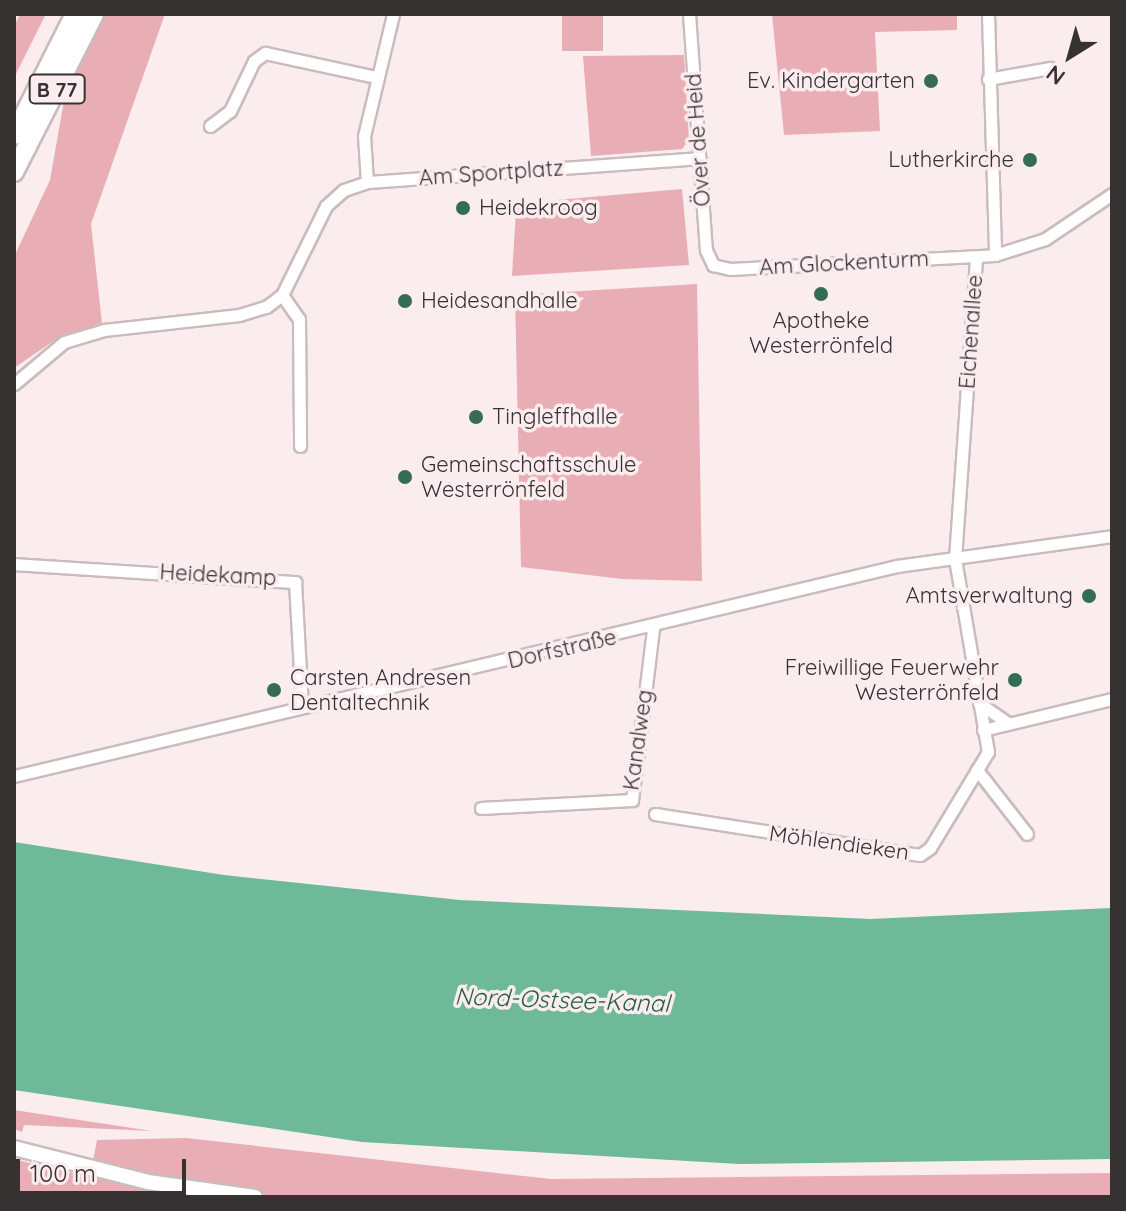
<!DOCTYPE html>
<html>
<head>
<meta charset="utf-8">
<style>
	body { margin:0 }
	#map { position:relative; width:1126px; height:1211px; overflow:hidden; background:#fbecee; font-family:Quicksand,sans-serif }
	div>[style] { position:absolute }
	.green>* { inset:0; background:#e9aeb5; transform-origin:0 0 }
	.water>* { inset:0; background:#6eb997 }
	.roads { filter:drop-shadow(2px 0 #c9bcbd) drop-shadow(-2px 0 #c9bcbd) drop-shadow(0 2px #c9bcbd) drop-shadow(0 -2px #c9bcbd) }
	.minor>* { height:11px; margin:-5.5px; padding:0 5.5px; transform-origin:5.5px; border-radius:5.5px; background:#fff }
	.tertiary>* { height:14px; margin:-7px; padding:0 7px; transform-origin:7px; border-radius:7px; background:#fff }
	.trunk>* { height:18px; margin:-9px; padding:0 9px; transform-origin:9px; border-radius:9px; background:#fff }
	.dots>* { width:22px; height:22px; translate:-50% -50%; box-sizing:border-box; border:4px solid #fbecee; border-radius:50% }
	span { translate:-50% -50%; white-space:nowrap; text-align:center; line-height:1.15; -webkit-text-stroke:7px #fbecee; paint-order:stroke }
	.shield-label span { padding:2px 6px; background:#fbecee; border:2px solid; border-radius:6px; -webkit-text-stroke-width:0 }
	.shield-label { font-size:20px; color:#373232; font-weight:700 }
	.poi-label { font-size:22px; color:#373232 }
	.right { translate:-100% -50%; text-align:right }
	.left { translate:0 -50%; text-align:left }
	.street-label { font-size:22px; color:#373232 }
	.water-label { font-size:24px; color:#255f47; font-style:italic }
	.frame { position:absolute; inset:0; border:16px solid #373232; pointer-events:none }
	.north { position:absolute; left:1030px; top:16px; width:80px; height:80px; -webkit-text-stroke:6px #fbecee; paint-order:stroke; rotate:217deg; font-size:22px; font-weight:700; line-height:32px; text-align:center; color:#373232 }
	.north::after { content:''; display:block; margin:auto; width:28px; height:36px; background:#373232; clip-path:polygon(50% 0,100% 100%,50% 72%,0 100%) }
	.scale { position:absolute; left:16px; top:1159px; width:170px; height:36px; box-sizing:border-box; border:4px solid #373232; border-top:0; padding-left:10px; font-size:24px; line-height:28px; white-space:nowrap; color:#373232; -webkit-text-stroke:6px #fbecee; paint-order:stroke }
</style>
</head>
<body>
<div id="map">
	<div class="green">
		<i style="clip-path:polygon(20px 14px,46px 14px,14px 78px,14px 26px)"></i>
		<i style="clip-path:polygon(102px 14px,165px 14px,91px 224px,102px 323px,55px 340px,14px 368px,14px 257px,50px 180px,65px 95px)"></i>
		<i style="left:562px;top:14px;width:41px;height:37px"></i>
		<i style="clip-path:polygon(772px 14px,957px 14px,957px 30px,875px 32px,880px 131px,784px 135px)"></i>
		<i style="clip-path:polygon(684px 55px,689px 140px,682px 149px,591px 156px,583px 56px)"></i>
		<i style="clip-path:polygon(682px 189px,689px 265px,512px 276px,516px 209px,522px 203px)"></i>
		<i style="clip-path:polygon(697px 284px,702px 581px,622px 579px,521px 567px,515px 295px)"></i>
		<i style="clip-path:polygon(14px 1110px,152px 1131px,24px 1125px,22px 1132px,14px 1129px)"></i>
		<i style="clip-path:polygon(186px 1138px,551px 1179px,1112px 1173px,1112px 1197px,14px 1197px,17px 1160px,90px 1177px,97px 1140px)"></i>
	</div>
	<div class="water">
		<i style="clip-path:polygon(14px 842px,224px 875px,460px 900px,870px 919px,1112px 908px,1112px 1159px,739px 1164px,362px 1142px,14px 1090px)"></i>
	</div>
	<div class="roads">
		<div class="minor">
			<i style="left:689px;top:14px;width:237px;rotate:85.9deg"></i>
			<i style="left:706px;top:250px;width:17px;rotate:65deg"></i>
			<i style="left:713px;top:265px;width:17px;rotate:13deg"></i>
			<i style="left:730px;top:269px;width:265px;rotate:-3deg"></i>
			<i style="left:995px;top:255px;width:52px;rotate:-17.7deg"></i>
			<i style="left:1045px;top:239px;width:81px;rotate:-33.9deg"></i>
			<i style="left:988px;top:14px;width:241px;rotate:88.3deg"></i>
			<i style="left:988px;top:79px;width:63px;rotate:-10.1deg"></i>
			<i style="left:210px;top:126px;width:25px;rotate:-37deg"></i>
			<i style="left:230px;top:111px;width:55px;rotate:-64.4deg"></i>
			<i style="left:254px;top:61px;width:14px;rotate:-36deg"></i>
			<i style="left:265px;top:53px;width:114px;rotate:12.2deg"></i>
			<i style="left:367px;top:182px;width:46px;rotate:-93.7deg"></i>
			<i style="left:364px;top:136px;width:125px;rotate:-76.6deg"></i>
			<i style="left:282px;top:295px;width:29px;rotate:55deg"></i>
			<i style="left:299px;top:319px;width:127px;rotate:89.5deg"></i>
			<i style="left:14px;top:384px;width:65px;rotate:-40deg"></i>
			<i style="left:64px;top:342px;width:42px;rotate:-16.7deg"></i>
			<i style="left:104px;top:330px;width:136px;rotate:-6.3deg"></i>
			<i style="left:239px;top:315px;width:28px;rotate:-17deg"></i>
			<i style="left:266px;top:307px;width:20px;rotate:-37deg"></i>
			<i style="left:282px;top:295px;width:99px;rotate:-63.7deg"></i>
			<i style="left:326px;top:206px;width:24px;rotate:-42deg"></i>
			<i style="left:344px;top:190px;width:24px;rotate:-19deg"></i>
			<i style="left:367px;top:182px;width:333px;rotate:-4.1deg"></i>
			<i style="left:14px;top:564px;width:282px;rotate:3.7deg"></i>
			<i style="left:295px;top:582px;width:125px;rotate:86.8deg"></i>
			<i style="left:979px;top:703px;width:35px;rotate:35deg"></i>
			<i style="left:983px;top:730px;width:133px;rotate:-13.5deg"></i>
			<i style="left:977px;top:770px;width:81px;rotate:52deg"></i>
			<i style="left:14px;top:776px;width:908px;rotate:-13.38deg"></i>
			<i style="left:897px;top:566px;width:217px;rotate:-7.9deg"></i>
			<i style="left:481px;top:808px;width:151px;rotate:-3deg"></i>
			<i style="left:632px;top:800px;width:173px;rotate:-83deg"></i>
			<i style="left:655px;top:814px;width:268px;rotate:8.8deg"></i>
			<i style="left:920px;top:855px;width:12px;rotate:-35deg"></i>
			<i style="left:930px;top:848px;width:91px;rotate:-58.9deg"></i>
			<i style="left:977px;top:770px;width:21px;rotate:-59deg"></i>
			<i style="left:988px;top:752px;width:196px;rotate:-99.7deg"></i>
			<i style="left:955px;top:559px;width:302px;rotate:-86deg"></i>
		</div>
		<div class="tertiary">
			<i style="left:14px;top:1148px;width:138px;rotate:14.2deg"></i>
			<i style="left:148px;top:1182px;width:108px;rotate:8deg"></i>
		</div>
		<div class="trunk">
			<i style="left:14px;top:135px;width:136px;rotate:-63.2deg"></i>
			<i style="left:14px;top:172px;width:177px;rotate:-63.1deg"></i>
		</div>
	</div>
	<div class="dots">
		<i style="left:931px;top:81px;background:#346c54"></i>
		<i style="left:1030px;top:160px;background:#346c54"></i>
		<i style="left:463px;top:208px;background:#346c54"></i>
		<i style="left:821px;top:294px;background:#346c54"></i>
		<i style="left:405px;top:301px;background:#346c54"></i>
		<i style="left:476px;top:417px;background:#346c54"></i>
		<i style="left:405px;top:477px;background:#346c54"></i>
		<i style="left:1089px;top:596px;background:#346c54"></i>
		<i style="left:1015px;top:680px;background:#346c54"></i>
		<i style="left:274px;top:690px;background:#346c54"></i>
	</div>
	<div class="shield-label">
		<span style="left:57px;top:89px">B 77</span>
	</div>
	<div class="poi-label">
		<span class="right" style="left:915px;top:81px">Ev. Kindergarten</span>
		<span class="right" style="left:1014px;top:160px">Lutherkirche</span>
		<span class="left" style="left:479px;top:208px">Heidekroog</span>
		<span class="left" style="left:421px;top:301px">Heidesandhalle</span>
		<span style="left:821px;top:333px">Apotheke<br>Westerrönfeld</span>
		<span class="left" style="left:492px;top:417px">Tingleffhalle</span>
		<span class="left" style="left:421px;top:477px">Gemeinschaftsschule<br>Westerrönfeld</span>
		<span class="right" style="left:1073px;top:596px">Amtsverwaltung</span>
		<span class="right" style="left:999px;top:680px">Freiwillige Feuerwehr<br>Westerrönfeld</span>
		<span class="left" style="left:290px;top:690px">Carsten Andresen<br>Dentaltechnik</span>
	</div>
	<div class="street-label">
		<span style="left:698px;top:140px;rotate:-94deg">Över de Heid</span>
		<span style="left:491px;top:173px;rotate:-4deg">Am Sportplatz</span>
		<span style="left:844px;top:263px;rotate:-3deg">Am Glockenturm</span>
		<span style="left:971px;top:332px;rotate:-86deg">Eichenallee</span>
		<span style="left:218px;top:575px;rotate:3deg">Heidekamp</span>
		<span style="left:562px;top:649px;rotate:-13deg">Dorfstraße</span>
		<span style="left:638px;top:740px;rotate:-82deg">Kanalweg</span>
		<span style="left:839px;top:843px;rotate:8deg">Möhlendieken</span>
	</div>
	<div class="water-label">
		<span style="left:562px;top:1000px;rotate:2deg">Nord-Ostsee-Kanal</span>
	</div>
	<div class="frame"></div>
	<div class="north">N</div>
	<div class="scale">100 m</div>
</div>
</body>
</html>
